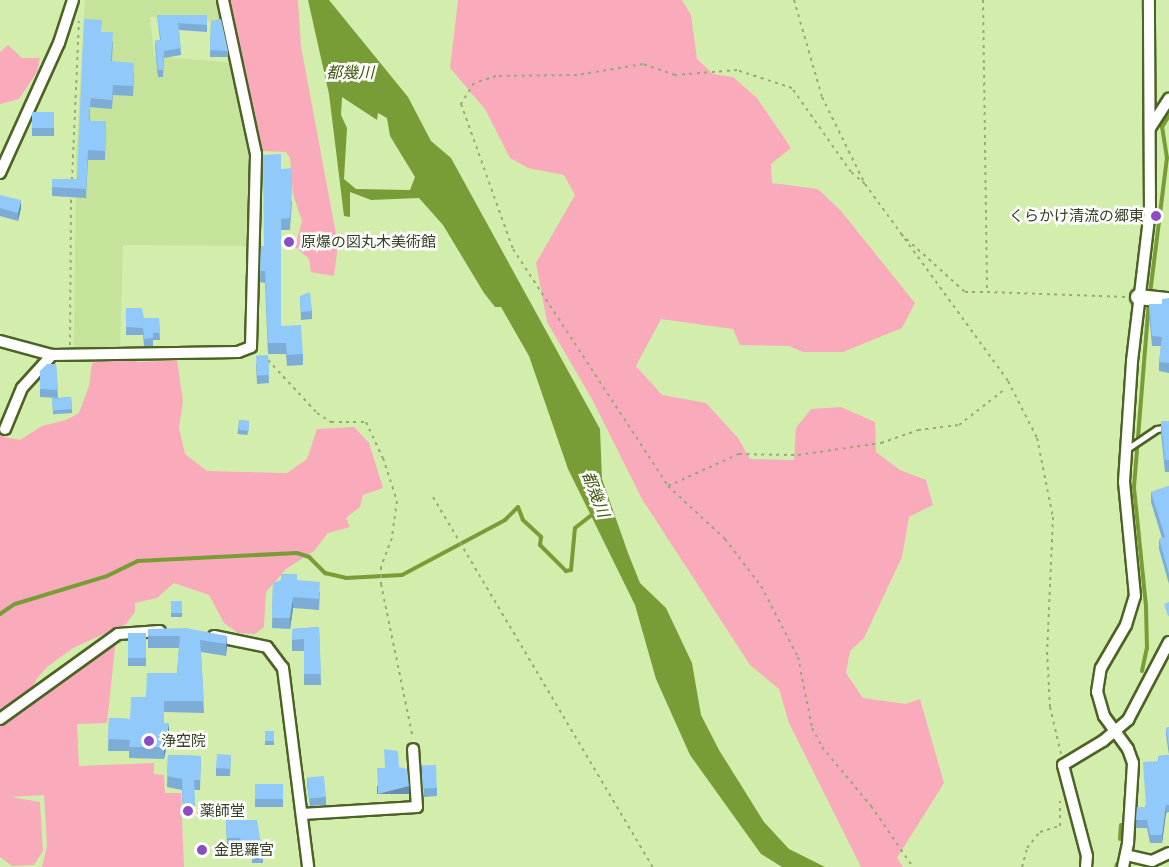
<!DOCTYPE html>
<html>
<head>
<meta charset="utf-8">
<style>
	body { margin:0 }
	#map { position:relative; width:1169px; height:867px; overflow:hidden; background:#d3eeac; font-family:"Open Sans","Noto Sans JP",sans-serif }
	div>[style] { position:absolute }
	.built>* { inset:0; background:#c5e39a }
	.green>* { inset:0; background:#f9abbb }
	.water>* { inset:0; background:#799d36 }
	.stream>* { height:4px; margin:-2px; padding:0 2px; transform-origin:2px; border-radius:2px; background:#799d36 }
	.path>* { height:2px; margin-top:-1px; transform-origin:0; background:repeating-linear-gradient(90deg,#95aa77 0 3px,transparent 0 7.5px) }
	.roads { filter:drop-shadow(2px 0 #4d6326) drop-shadow(-2px 0 #4d6326) drop-shadow(0 2px #4d6326) drop-shadow(0 -2px #4d6326) }
	.service>* { height:5px; margin:-2.5px; padding:0 2.5px; transform-origin:2.5px; border-radius:2.5px; background:#fff }
	.minor>* { height:10px; margin:-5px; padding:0 5px; transform-origin:5px; border-radius:5px; background:#fff }
	.tertiary>* { height:14px; margin:-7px; padding:0 7px; transform-origin:7px; border-radius:7px; background:#fff }
	.wall>* { inset:0; background:#7dadd7; transform-origin:0 0 }
	.shaded-wall>* { inset:0; background:#668daf; transform-origin:0 0 }
	.building>* { inset:0; background:#91c9fa; transform-origin:0 0 }
	.dots>* { width:16px; height:16px; translate:-50% -50%; box-sizing:border-box; border:3px solid #fff; border-radius:50% }
	span { translate:-50% -50%; white-space:nowrap; text-align:center; line-height:1.15; -webkit-text-stroke:5px #fff; paint-order:stroke }
	.poi-label { font-size:15px; color:#343f24 }
	.right { translate:-100% -50%; text-align:right }
	.left { translate:0 -50%; text-align:left }
	.water-label { font-size:16px; color:#41580f; font-style:italic }
</style>
</head>
<body>
<div id="map">
	<div class="built">
		<i style="clip-path:polygon(85px 0,219px 0,225px 22px,150px 17px,154px 56px,234px 63px,251px 143px,251px 246px,123px 245px,120px 349px,78px 351px,74px 347px,76px 158px)"></i>
	</div>
	<div class="green">
		<i style="clip-path:polygon(220px 0,298px 0,301px 46px,338px 245px,334px 276px,311px 272px,309px 259px,295px 247px,302px 221px,293px 194px,290px 158px,286px 152px,262px 151px,254px 143px)"></i>
		<i style="clip-path:polygon(458px 0,682px 0,691px 15px,697px 59px,713px 74px,733px 77px,757px 98px,791px 148px,771px 164px,772px 183px,818px 189px,841px 211px,915px 303px,902px 328px,843px 352px,803px 352px,789px 346px,740px 345px,733px 329px,661px 319px,636px 366px,662px 395px,706px 403px,738px 438px,750px 459px,794px 460px,796px 428px,811px 409px,841px 407px,875px 422px,876px 452px,900px 470px,926px 480px,933px 505px,909px 517px,902px 557px,864px 638px,850px 651px,846px 673px,863px 698px,906px 704px,920px 699px,944px 783px,897px 858px,903px 867px,861px 867px,789px 723px,779px 689px,750px 665px,642px 499px,592px 399px,547px 322px,536px 263px,575px 195px,564px 175px,528px 168px,510px 158px,485px 109px,450px 68px)"></i>
		<i style="clip-path:polygon(8px 45px,22px 58px,40px 58px,37px 72px,19px 99px,0 104px,0 52px)"></i>
		<i style="clip-path:polygon(124px 357px,138px 362px,177px 360px,183px 401px,179px 428px,185px 454px,207px 471px,287px 473px,307px 459px,317px 429px,354px 427px,369px 443px,383px 488px,363px 495px,360px 507px,346px 518px,350px 527px,328px 533px,314px 551px,286px 569px,266px 592px,264px 627px,255px 634px,238px 633px,224px 623px,209px 595px,174px 583px,157px 598px,135px 603px,135px 612px,126px 624px,73px 648px,47px 667px,36px 680px,29px 697px,0 720px,0 426px,5px 437px,20px 440px,42px 426px,66px 420px,79px 413px,89px 386px,92px 363px)"></i>
		<i style="clip-path:polygon(116px 638px,107px 723px,77px 724px,79px 766px,154px 763px,154px 774px,164px 775px,165px 793px,181px 793px,184px 867px,42px 867px,47px 846px,44px 795px,11px 797px,40px 802px,42px 836px,43px 851px,34px 865px,12px 866px,0 857px,0 723px)"></i>
	</div>
	<div class="water">
		<i style="clip-path:polygon(evenodd,308px 0,329px 0,408px 97px,431px 141px,451px 158px,600px 429px,602px 479px,628px 553px,640px 583px,666px 608px,692px 663px,701px 715px,719px 750px,764px 822px,789px 849px,825px 867px,782px 867px,761px 854px,690px 755px,656px 679px,635px 605px,568px 469px,529px 356px,501px 307px,495px 307px,484px 293px,443px 225px,419px 198px,371px 200px,350px 192px,350px 217px,344px 216px,329px 94px,308px 0,342px 97px,377px 120px,378px 113px,387px 118px,390px 136px,415px 177px,410px 190px,356px 189px,344px 179px,347px 128px,341px 115px,342px 97px)"></i>
	</div>
	<div class="stream">
		<i style="left:1150px;top:294px;width:137px;rotate:-82.9deg"></i>
		<i style="left:1167px;top:158px;width:31px;rotate:-99deg"></i>
		<i style="left:1162px;top:127px;width:13px;rotate:-58deg"></i>
		<i style="left:0;top:614px;width:18px;rotate:-34deg"></i>
		<i style="left:15px;top:604px;width:96px;rotate:-16.9deg"></i>
		<i style="left:107px;top:576px;width:34px;rotate:-26deg"></i>
		<i style="left:138px;top:561px;width:159px;rotate:-2.9deg"></i>
		<i style="left:297px;top:553px;width:13px;rotate:18deg"></i>
		<i style="left:309px;top:557px;width:23px;rotate:45deg"></i>
		<i style="left:325px;top:573px;width:22px;rotate:13deg"></i>
		<i style="left:346px;top:578px;width:56px;rotate:-3.1deg"></i>
		<i style="left:402px;top:575px;width:117px;rotate:-28.1deg"></i>
		<i style="left:505px;top:520px;width:18px;rotate:-45deg"></i>
		<i style="left:518px;top:507px;width:14px;rotate:69deg"></i>
		<i style="left:523px;top:520px;width:25px;rotate:43deg"></i>
		<i style="left:541px;top:537px;width:8px;rotate:97deg"></i>
		<i style="left:540px;top:545px;width:37px;rotate:45deg"></i>
		<i style="left:566px;top:571px;width:5px;rotate:-11deg"></i>
		<i style="left:571px;top:570px;width:42px;rotate:-84.6deg"></i>
		<i style="left:575px;top:528px;width:23px;rotate:-38deg"></i>
		<i style="left:1142px;top:671px;width:24px;rotate:-78deg"></i>
		<i style="left:1147px;top:648px;width:42px;rotate:-91.4deg"></i>
		<i style="left:1146px;top:606px;width:120px;rotate:-95.8deg"></i>
		<i style="left:1134px;top:487px;width:186px;rotate:-85.4deg"></i>
		<i style="left:1120px;top:839px;width:14px;rotate:-86deg"></i>
		<i style="left:1116px;top:867px;width:3px;rotate:-72deg"></i>
	</div>
	<div class="path">
		<i style="left:794px;top:0;width:101px;rotate:73.9deg"></i>
		<i style="left:822px;top:97px;width:97px;rotate:63.7deg"></i>
		<i style="left:865px;top:184px;width:243px;rotate:54deg"></i>
		<i style="left:1008px;top:381px;width:64px;rotate:63deg"></i>
		<i style="left:1037px;top:438px;width:81px;rotate:78.6deg"></i>
		<i style="left:1053px;top:517px;width:135px;rotate:92.5deg"></i>
		<i style="left:1047px;top:652px;width:55px;rotate:86.9deg"></i>
		<i style="left:1050px;top:707px;width:48px;rotate:76.8deg"></i>
		<i style="left:983px;top:0;width:292px;rotate:89.2deg"></i>
		<i style="left:987px;top:292px;width:140px;rotate:2deg"></i>
		<i style="left:72px;top:180px;width:159px;rotate:-87.5deg"></i>
		<i style="left:865px;top:184px;width:18px;rotate:-139deg"></i>
		<i style="left:851px;top:172px;width:103px;rotate:-125.1deg"></i>
		<i style="left:792px;top:88px;width:58px;rotate:-161.9deg"></i>
		<i style="left:737px;top:70px;width:62px;rotate:175.4deg"></i>
		<i style="left:675px;top:75px;width:34px;rotate:-161deg"></i>
		<i style="left:643px;top:64px;width:67px;rotate:170.5deg"></i>
		<i style="left:577px;top:75px;width:81px;rotate:179.3deg"></i>
		<i style="left:496px;top:76px;width:23px;rotate:162deg"></i>
		<i style="left:474px;top:83px;width:25px;rotate:122deg"></i>
		<i style="left:461px;top:104px;width:154px;rotate:70.3deg"></i>
		<i style="left:513px;top:249px;width:283px;rotate:56.8deg"></i>
		<i style="left:668px;top:486px;width:78px;rotate:42.9deg"></i>
		<i style="left:725px;top:539px;width:59px;rotate:52.5deg"></i>
		<i style="left:761px;top:586px;width:80px;rotate:62.5deg"></i>
		<i style="left:798px;top:657px;width:72px;rotate:78.8deg"></i>
		<i style="left:812px;top:728px;width:21px;rotate:62deg"></i>
		<i style="left:822px;top:747px;width:77px;rotate:50.3deg"></i>
		<i style="left:871px;top:806px;width:74px;rotate:55.5deg"></i>
		<i style="left:901px;top:234px;width:86px;rotate:42.2deg"></i>
		<i style="left:965px;top:292px;width:22px"></i>
		<i style="left:70px;top:345px;width:150px;rotate:-89.6deg"></i>
		<i style="left:268px;top:360px;width:72px;rotate:47.2deg"></i>
		<i style="left:317px;top:413px;width:17px;rotate:33deg"></i>
		<i style="left:331px;top:422px;width:35px"></i>
		<i style="left:366px;top:422px;width:40px;rotate:65deg"></i>
		<i style="left:383px;top:458px;width:45px;rotate:72deg"></i>
		<i style="left:397px;top:501px;width:37px;rotate:98deg"></i>
		<i style="left:392px;top:538px;width:31px;rotate:111deg"></i>
		<i style="left:381px;top:567px;width:17px;rotate:90deg"></i>
		<i style="left:381px;top:584px;width:157px;rotate:78.3deg"></i>
		<i style="left:668px;top:486px;width:78px;rotate:-24.3deg"></i>
		<i style="left:739px;top:454px;width:59px;rotate:1deg"></i>
		<i style="left:798px;top:455px;width:84px;rotate:-8.2deg"></i>
		<i style="left:881px;top:443px;width:39px;rotate:-19deg"></i>
		<i style="left:918px;top:430px;width:41px;rotate:-7deg"></i>
		<i style="left:959px;top:425px;width:58px;rotate:-38deg"></i>
		<i style="left:433px;top:497px;width:430px;rotate:59.3deg"></i>
		<i style="left:1022px;top:867px;width:20px;rotate:-75deg"></i>
		<i style="left:1027px;top:848px;width:21px;rotate:-51deg"></i>
		<i style="left:1040px;top:832px;width:21px;rotate:-17deg"></i>
		<i style="left:1060px;top:826px;width:25px;rotate:-90deg"></i>
	</div>
	<div class="roads">
		<div class="service">
			<i style="left:1127px;top:449px;width:36px;rotate:-34deg"></i>
			<i style="left:1157px;top:429px;width:12px;rotate:-9deg"></i>
		</div>
		<div class="minor">
			<i style="left:1150px;top:128px;width:35px;rotate:-57deg"></i>
			<i style="left:0;top:173px;width:143px;rotate:-65.6deg"></i>
			<i style="left:59px;top:43px;width:45px;rotate:-72deg"></i>
			<i style="left:0;top:341px;width:54px;rotate:15.1deg"></i>
			<i style="left:52px;top:355px;width:186px;rotate:-0.9deg"></i>
			<i style="left:238px;top:352px;width:14px;rotate:-21deg"></i>
			<i style="left:251px;top:347px;width:193px;rotate:-88.5deg"></i>
			<i style="left:256px;top:154px;width:157px;rotate:-102.1deg"></i>
			<i style="left:5px;top:429px;width:44px;rotate:-67.5deg"></i>
			<i style="left:22px;top:388px;width:45px;rotate:-47.7deg"></i>
			<i style="left:214px;top:636px;width:54px;rotate:11.7deg"></i>
			<i style="left:267px;top:647px;width:26px;rotate:53deg"></i>
			<i style="left:283px;top:668px;width:201px;rotate:82.8deg"></i>
			<i style="left:0;top:719px;width:145px;rotate:-35.8deg"></i>
			<i style="left:118px;top:634px;width:42px;rotate:-4.1deg"></i>
			<i style="left:302px;top:814px;width:115px;rotate:-3.5deg"></i>
			<i style="left:417px;top:807px;width:58px;rotate:-93.9deg"></i>
			<i style="left:1126px;top:855px;width:27px;rotate:13deg"></i>
			<i style="left:1152px;top:861px;width:19px;rotate:-25deg"></i>
			<i style="left:1086px;top:867px;width:11px;rotate:-85deg"></i>
			<i style="left:1087px;top:856px;width:94px;rotate:-104.8deg"></i>
			<i style="left:1063px;top:765px;width:47px;rotate:-31deg"></i>
			<i style="left:1103px;top:741px;width:33px;rotate:-40deg"></i>
			<i style="left:1128px;top:720px;width:88px;rotate:-62.3deg"></i>
			<i style="left:1123px;top:867px;width:25px;rotate:-78deg"></i>
			<i style="left:1128px;top:843px;width:80px;rotate:-86.4deg"></i>
			<i style="left:1133px;top:763px;width:15px;rotate:-110deg"></i>
			<i style="left:1128px;top:749px;width:41px;rotate:-126deg"></i>
			<i style="left:1104px;top:716px;width:25px;rotate:-106deg"></i>
			<i style="left:1097px;top:692px;width:24px;rotate:-81deg"></i>
			<i style="left:1101px;top:668px;width:50px;rotate:-59.8deg"></i>
			<i style="left:1126px;top:625px;width:30px;rotate:-73deg"></i>
			<i style="left:1135px;top:596px;width:115px;rotate:-95.5deg"></i>
			<i style="left:1124px;top:482px;width:121px;rotate:-86.2deg"></i>
			<i style="left:1132px;top:361px;width:151px;rotate:-83.2deg"></i>
			<i style="left:1150px;top:211px;width:211px;rotate:-90.3deg"></i>
		</div>
		<div class="tertiary">
			<i style="left:1138px;top:297px;width:31px;rotate:6deg"></i>
		</div>
	</div>
	<div class="wall">
		<i style="clip-path:polygon(157px 15px,207px 15px,207px 32px,179px 30px,181px 55px,164px 58px,163px 77px,158px 77px,155px 47px,155px 41px,160px 40px)"></i>
		<i style="clip-path:polygon(211px 21px,228px 51px,228px 57px,210px 57px)"></i>
		<i style="clip-path:polygon(102px 32px,113px 42px,112px 61px,134px 73px,133px 96px,113px 95px,112px 109px,90px 107px,90px 121px,106px 121px,105px 160px,88px 160px,86px 198px,52px 196px,52px 187px,77px 179px)"></i>
		<i style="left:54px;top:112px;width:24px;height:22px;rotate:90deg"></i>
		<i style="clip-path:polygon(281px 169px,292px 202px,290px 230px,281px 230px,281px 326px,303px 354px,303px 365px,287px 366px,286px 354px,268px 354px,265px 283px,260px 282px,261px 246px,264px 246px)"></i>
		<i style="clip-path:polygon(0 195px,21px 208px,18px 221px,0 216px)"></i>
		<i style="clip-path:polygon(300px 296px,312px 311px,312px 319px,301px 320px)"></i>
		<i style="clip-path:polygon(1169px 298px,1169px 373px,1159px 371px,1159px 362px,1161px 346px,1152px 346px,1149px 313px,1149px 304px,1162px 304px)"></i>
		<i style="clip-path:polygon(126px 308px,144px 318px,159px 318px,160px 340px,153px 340px,153px 346px,144px 346px,143px 335px,126px 335px)"></i>
		<i style="clip-path:polygon(268px 355px,269px 383px,257px 384px,256px 364px)"></i>
		<i style="clip-path:polygon(56px 364px,58px 398px,40px 397px,40px 371px)"></i>
		<i style="left:71px;top:397px;width:16px;height:19px;rotate:86deg"></i>
		<i style="left:239px;top:420px;width:10px;height:14px;rotate:6deg"></i>
		<i style="clip-path:polygon(1161px 421px,1169px 421px,1169px 472px,1165px 472px,1161px 433px)"></i>
		<i style="clip-path:polygon(1169px 486px,1169px 584px,1159px 549px,1159px 539px,1162px 538px,1151px 502px,1151px 492px)"></i>
		<i style="clip-path:polygon(297px 580px,320px 592px,319px 610px,293px 608px,290px 629px,272px 628px,273px 583px)"></i>
		<i style="left:171px;top:601px;width:11px;height:16px"></i>
		<i style="clip-path:polygon(319px 627px,321px 685px,304px 685px,304px 651px,292px 651px,292px 629px)"></i>
		<i style="clip-path:polygon(148px 629px,227px 636px,226px 656px,201px 652px,204px 713px,164px 712px,164px 723px,169px 734px,164px 759px,129px 758px,129px 751px,108px 751px,109px 718px,130px 719px,146px 697px,177px 673px,179px 648px,148px 648px)"></i>
		<i style="left:128px;top:633px;width:18px;height:33px"></i>
		<i style="clip-path:polygon(1169px 727px,1169px 812px,1166px 813px,1162px 843px,1150px 843px,1147px 828px,1136px 828px,1137px 807px,1145px 807px,1158px 761px,1158px 756px,1169px 755px,1166px 735px,1166px 728px)"></i>
		<i style="left:265px;top:731px;width:9px;height:14px"></i>
		<i style="clip-path:polygon(168px 755px,201px 756px,200px 790px,194px 790px,195px 815px,183px 815px,182px 790px,167px 787px)"></i>
		<i style="clip-path:polygon(231px 755px,230px 776px,216px 776px,216px 768px)"></i>
		<i style="clip-path:polygon(422px 766px,437px 788px,437px 796px,424px 797px)"></i>
		<i style="clip-path:polygon(307px 777px,326px 797px,326px 805px,310px 806px,307px 785px)"></i>
		<i style="left:255px;top:784px;width:28px;height:23px"></i>
		<i style="clip-path:polygon(226px 820px,263px 855px,263px 863px,252px 863px,252px 858px,245px 858px,240px 845px,227px 845px)"></i>
	</div>
	<div class="shaded-wall">
		<i style="clip-path:polygon(21px 200px,21px 208px,18px 221px,18px 213px)"></i>
		<i style="clip-path:polygon(293px 597px,293px 608px,290px 629px,290px 618px)"></i>
		<i style="clip-path:polygon(227px 636px,227px 647px,226px 656px,226px 644px)"></i>
		<i style="clip-path:polygon(169px 723px,169px 734px,164px 759px,164px 747px)"></i>
		<i style="left:409px;top:786px;width:8px;height:32px;rotate:90deg"></i>
		<i style="clip-path:polygon(1166px 805px,1166px 813px,1162px 843px,1162px 835px)"></i>
	</div>
	<div class="building">
		<i style="clip-path:polygon(157px 15px,207px 15px,207px 25px,178px 23px,181px 48px,164px 51px,163px 70px,158px 70px,155px 41px,161px 40px)"></i>
		<i style="clip-path:polygon(84px 19px,102px 20px,101px 32px,113px 32px,111px 61px,134px 63px,133px 86px,113px 85px,112px 100px,90px 98px,89px 121px,106px 121px,105px 151px,88px 150px,86px 189px,52px 187px,52px 179px,77px 179px)"></i>
		<i style="clip-path:polygon(221px 19px,228px 51px,210px 50px,211px 21px)"></i>
		<i style="left:54px;top:112px;width:16px;height:22px;rotate:90deg"></i>
		<i style="clip-path:polygon(281px 154px,281px 169px,292px 168px,292px 191px,290px 218px,281px 219px,281px 326px,301px 325px,303px 354px,287px 355px,286px 343px,268px 343px,265px 271px,260px 271px,261px 246px,264px 246px,263px 155px)"></i>
		<i style="clip-path:polygon(0 195px,21px 200px,18px 213px,0 208px)"></i>
		<i style="clip-path:polygon(310px 292px,312px 311px,301px 312px,300px 296px)"></i>
		<i style="clip-path:polygon(1169px 298px,1169px 363px,1159px 362px,1162px 337px,1152px 336px,1149px 304px,1162px 304px,1162px 299px)"></i>
		<i style="clip-path:polygon(126px 308px,142px 308px,144px 318px,159px 318px,160px 333px,153px 333px,153px 338px,144px 339px,143px 328px,126px 327px)"></i>
		<i style="left:268px;top:355px;width:20px;height:12px;rotate:87deg"></i>
		<i style="clip-path:polygon(47px 364px,56px 364px,58px 390px,40px 389px,40px 371px)"></i>
		<i style="left:71px;top:397px;width:12px;height:19px;rotate:85deg"></i>
		<i style="clip-path:polygon(239px 420px,249px 421px,249px 431px,239px 430px)"></i>
		<i style="clip-path:polygon(1161px 421px,1169px 421px,1169px 460px,1165px 460px)"></i>
		<i style="clip-path:polygon(1169px 486px,1169px 574px,1159px 539px,1165px 537px,1151px 492px)"></i>
		<i style="clip-path:polygon(281px 574px,297px 574px,297px 580px,320px 582px,319px 599px,293px 597px,290px 618px,272px 618px,273px 583px,281px 580px)"></i>
		<i style="left:171px;top:601px;width:11px;height:12px"></i>
		<i style="clip-path:polygon(1169px 602px,1169px 616px,1168px 616px,1164px 604px)"></i>
		<i style="clip-path:polygon(319px 627px,321px 674px,304px 674px,304px 639px,292px 640px,292px 629px)"></i>
		<i style="clip-path:polygon(186px 628px,227px 636px,226px 644px,200px 640px,204px 701px,164px 701px,164px 723px,169px 723px,164px 747px,129px 747px,130px 740px,108px 739px,109px 718px,130px 719px,131px 697px,146px 697px,147px 673px,177px 673px,180px 636px,148px 636px,148px 629px)"></i>
		<i style="left:128px;top:633px;width:18px;height:25px"></i>
		<i style="clip-path:polygon(1169px 727px,1169px 747px,1166px 728px)"></i>
		<i style="left:265px;top:731px;width:9px;height:10px"></i>
		<i style="clip-path:polygon(384px 749px,398px 751px,399px 767px,407px 769px,409px 786px,378px 794px,377px 768px,385px 768px)"></i>
		<i style="left:217px;top:754px;width:14px;height:14px;rotate:4deg"></i>
		<i style="clip-path:polygon(168px 755px,201px 756px,200px 780px,194px 780px,195px 804px,183px 805px,182px 779px,167px 776px)"></i>
		<i style="clip-path:polygon(1169px 755px,1169px 805px,1166px 805px,1162px 835px,1150px 835px,1147px 820px,1136px 820px,1137px 807px,1146px 807px,1143px 762px,1159px 761px,1158px 756px)"></i>
		<i style="left:436px;top:765px;width:23px;height:14px;rotate:88deg"></i>
		<i style="left:324px;top:776px;width:21px;height:17px;rotate:85deg"></i>
		<i style="left:255px;top:784px;width:28px;height:15px"></i>
		<i style="clip-path:polygon(226px 820px,257px 820px,263px 855px,252px 856px,252px 851px,245px 851px,240px 838px,227px 838px)"></i>
	</div>
	<div class="dots">
		<i style="left:1156px;top:216px;background:#8c4dc2"></i>
		<i style="left:289px;top:242px;background:#8c4dc2"></i>
		<i style="left:149px;top:741px;background:#8c4dc2"></i>
		<i style="left:188px;top:811px;background:#8c4dc2"></i>
		<i style="left:202px;top:850px;background:#8c4dc2"></i>
	</div>
	<div class="poi-label">
		<span class="right" style="left:1144px;top:216px">くらかけ清流の郷東</span>
		<span class="left" style="left:301px;top:242px">原爆の図丸木美術館</span>
		<span class="left" style="left:161px;top:741px">浄空院</span>
		<span class="left" style="left:200px;top:811px">薬師堂</span>
		<span class="left" style="left:214px;top:850px">金毘羅宮</span>
	</div>
	<div class="water-label">
		<span style="left:350px;top:72px">都幾川</span>
		<span style="left:596px;top:494px;rotate:69deg">都幾川</span>
	</div>
</div>
</body>
</html>
